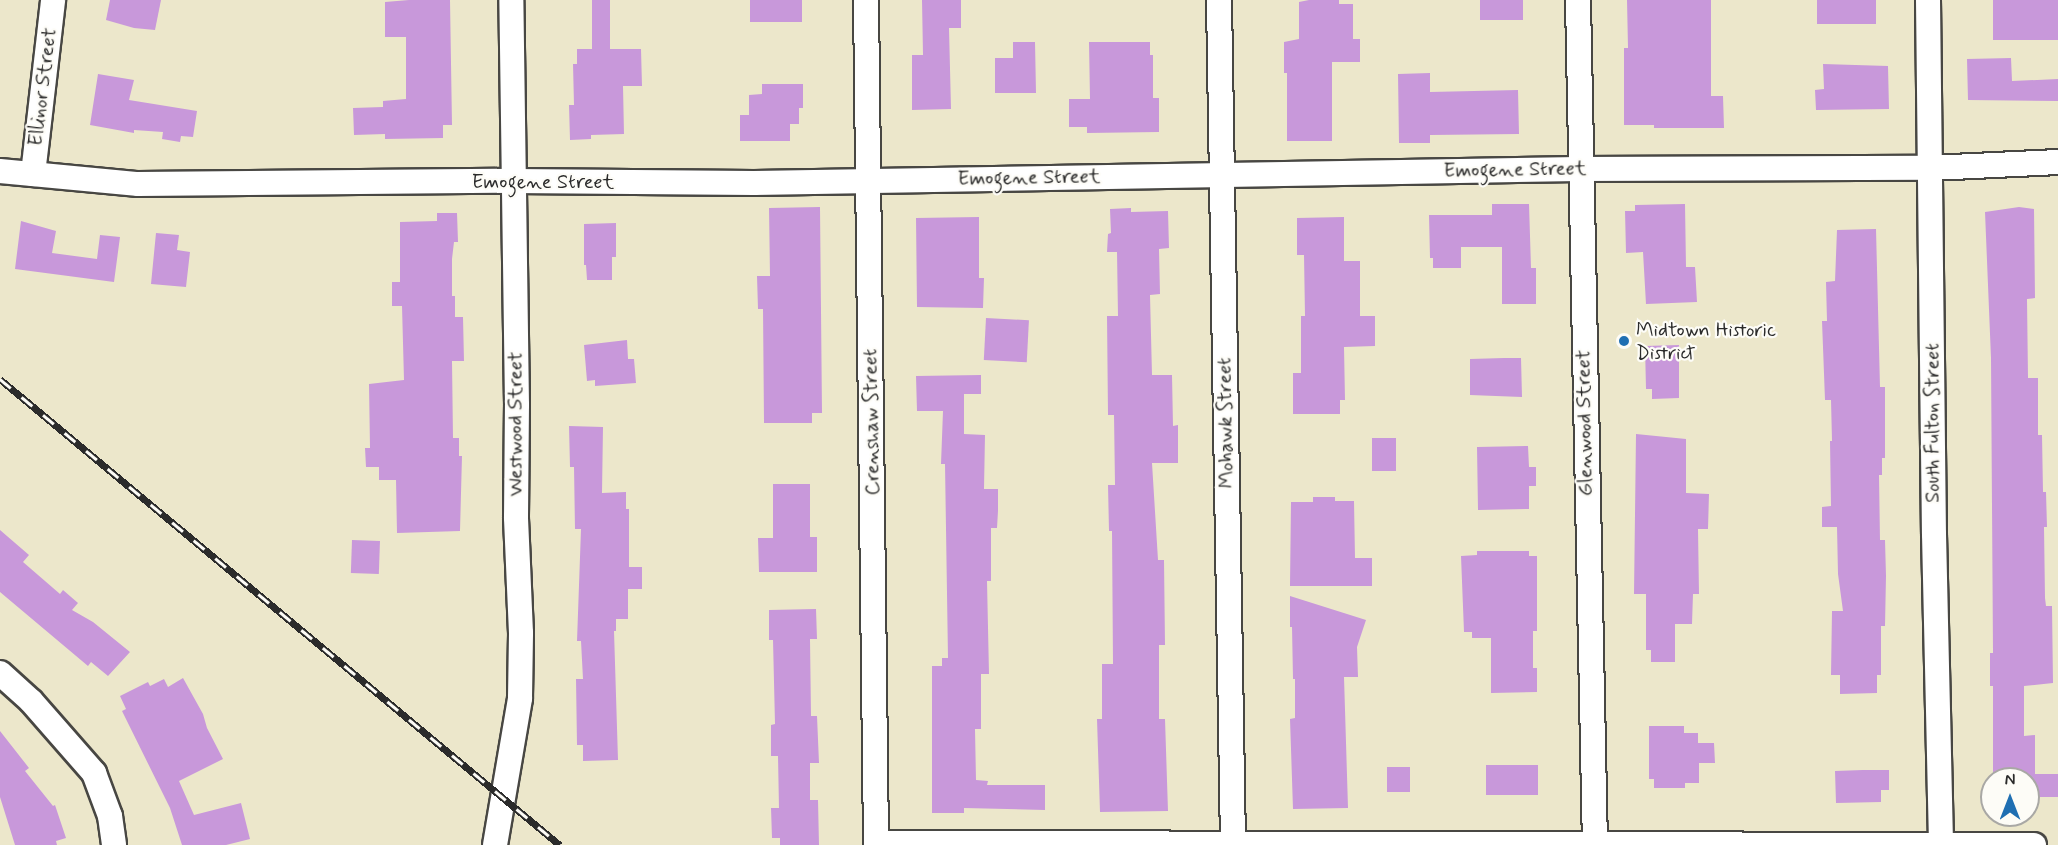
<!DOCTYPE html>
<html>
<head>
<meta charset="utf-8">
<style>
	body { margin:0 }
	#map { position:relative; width:2058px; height:845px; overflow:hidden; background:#ece7cb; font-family:Mynerve,sans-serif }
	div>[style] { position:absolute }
	.building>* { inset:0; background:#c898da; transform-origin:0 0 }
	.roads { filter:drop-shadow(2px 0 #484743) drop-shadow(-2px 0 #484743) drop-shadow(0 2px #484743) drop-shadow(0 -2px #484743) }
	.minor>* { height:24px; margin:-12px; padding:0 12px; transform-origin:12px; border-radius:12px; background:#fff }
	.rail>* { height:7px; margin-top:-3.5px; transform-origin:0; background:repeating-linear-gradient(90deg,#fdfcf7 0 14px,#2b2b2b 0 28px); box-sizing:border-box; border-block:2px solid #2b2b2b }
	.dots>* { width:16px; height:16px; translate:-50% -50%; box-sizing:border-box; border:3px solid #fdfcf7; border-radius:50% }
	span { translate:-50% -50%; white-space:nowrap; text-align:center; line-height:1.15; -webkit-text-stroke:4.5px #fdfcf7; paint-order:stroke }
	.street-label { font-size:20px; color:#2b2b2b }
	.poi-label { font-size:20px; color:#2b2b2b }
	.left { translate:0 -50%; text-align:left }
	.north { position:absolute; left:1980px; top:767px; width:60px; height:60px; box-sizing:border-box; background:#fdfcf7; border:2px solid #a9a8a5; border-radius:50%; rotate:0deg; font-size:16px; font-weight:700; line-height:24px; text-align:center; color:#2b2b2b }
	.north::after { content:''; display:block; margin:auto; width:21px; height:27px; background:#1f6fb2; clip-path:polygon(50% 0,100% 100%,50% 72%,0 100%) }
</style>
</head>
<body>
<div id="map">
	<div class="building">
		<i style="clip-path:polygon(110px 0,161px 0,155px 30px,134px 28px,106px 20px)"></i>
		<i style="clip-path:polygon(409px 0,450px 0,452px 125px,443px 125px,443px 138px,385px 139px,385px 134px,354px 135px,353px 108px,383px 107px,383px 101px,406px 99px,406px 37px,385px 37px,385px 2px)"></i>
		<i style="clip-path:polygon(592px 0,610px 0,610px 49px,641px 49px,642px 86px,623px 86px,624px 134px,591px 135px,591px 139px,570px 140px,569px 105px,574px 105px,573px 64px,577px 64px,577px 49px,592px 49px)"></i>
		<i style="left:750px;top:0;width:52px;height:22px"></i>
		<i style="clip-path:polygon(922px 0,961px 0,961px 28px,949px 28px,951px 109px,912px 110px,912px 55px,923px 55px)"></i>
		<i style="clip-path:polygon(1309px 0,1339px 0,1339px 4px,1353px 4px,1353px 39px,1360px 39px,1360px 62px,1332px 62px,1332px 141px,1287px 141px,1287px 73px,1284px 73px,1284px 42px,1299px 39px,1299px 2px)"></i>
		<i style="left:1480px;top:0;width:43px;height:20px"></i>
		<i style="clip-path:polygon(1627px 0,1711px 0,1711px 96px,1723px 96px,1724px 128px,1654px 128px,1654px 125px,1624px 125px,1624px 48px,1628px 48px)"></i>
		<i style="left:1817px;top:0;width:59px;height:24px"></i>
		<i style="left:1993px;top:0;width:65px;height:40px"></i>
		<i style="clip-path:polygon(1013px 42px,1035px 42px,1036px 93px,995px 93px,995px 58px,1013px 58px)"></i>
		<i style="clip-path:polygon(1089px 42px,1150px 42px,1150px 55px,1153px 55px,1153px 98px,1159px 98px,1159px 132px,1087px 133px,1087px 127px,1069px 127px,1069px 99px,1090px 99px)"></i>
		<i style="clip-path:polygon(2011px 58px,2012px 81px,2058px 79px,2058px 101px,1968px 100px,1967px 59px)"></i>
		<i style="clip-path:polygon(1823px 64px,1888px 66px,1889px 109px,1816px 110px,1815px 90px,1824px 89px)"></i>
		<i style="clip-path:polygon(1430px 73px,1430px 92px,1518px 90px,1519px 134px,1430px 135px,1430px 143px,1399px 143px,1398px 74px)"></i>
		<i style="clip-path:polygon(98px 74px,134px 80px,129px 100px,197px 111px,193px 137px,181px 136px,180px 142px,162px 139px,163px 132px,134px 130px,134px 133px,90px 125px)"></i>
		<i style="clip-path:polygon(762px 84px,803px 84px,803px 108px,799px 108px,799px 124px,790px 124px,790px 141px,740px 141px,740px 115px,749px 115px,749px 95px,762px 94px)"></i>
		<i style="clip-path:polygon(1492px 204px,1529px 204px,1531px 268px,1536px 268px,1536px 304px,1502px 304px,1502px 247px,1461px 247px,1461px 268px,1433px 268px,1433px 258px,1430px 258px,1429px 215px,1492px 215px)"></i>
		<i style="clip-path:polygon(1685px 204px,1686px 267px,1695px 267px,1697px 302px,1646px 304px,1643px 252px,1626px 253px,1625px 211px,1635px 211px,1635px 205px)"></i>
		<i style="clip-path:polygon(820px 207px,822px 413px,812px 413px,812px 423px,764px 423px,763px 309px,758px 309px,757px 276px,770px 276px,769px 208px)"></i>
		<i style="clip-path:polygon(2019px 207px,2034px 209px,2035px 298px,2027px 299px,2028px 378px,2038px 378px,2038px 435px,2042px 435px,2043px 492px,2046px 492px,2047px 527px,2044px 527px,2045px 598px,2046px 606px,2052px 606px,2053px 683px,2024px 686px,2024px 736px,2035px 735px,2035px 774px,2058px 774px,2058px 797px,2028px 797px,2028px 779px,1993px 779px,1993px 686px,1990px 686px,1990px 653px,1993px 653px,1991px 358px,1985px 212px)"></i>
		<i style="clip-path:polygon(1131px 208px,1131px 212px,1168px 211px,1169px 248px,1159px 249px,1160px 294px,1150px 295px,1152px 375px,1172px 375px,1173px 426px,1178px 425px,1178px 463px,1152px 463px,1158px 560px,1164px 560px,1165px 645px,1159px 645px,1159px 719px,1165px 719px,1168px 811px,1100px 812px,1097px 719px,1102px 719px,1102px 664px,1113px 664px,1112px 531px,1109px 531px,1108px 485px,1115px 485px,1114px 415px,1108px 415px,1107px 316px,1118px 316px,1117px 252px,1107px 252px,1108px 234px,1111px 233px,1110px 209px)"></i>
		<i style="clip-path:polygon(437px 213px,457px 213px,458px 242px,454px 242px,452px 259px,452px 296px,455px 296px,455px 317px,463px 317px,464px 361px,452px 361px,453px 438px,459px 438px,459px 456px,462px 456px,460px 531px,397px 533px,396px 480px,379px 480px,379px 467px,366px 467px,365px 448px,370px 448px,369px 384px,404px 380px,402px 306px,392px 306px,392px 282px,400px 282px,400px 222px,437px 221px)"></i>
		<i style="clip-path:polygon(979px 217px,979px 278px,984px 278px,983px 308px,917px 307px,916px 218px)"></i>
		<i style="clip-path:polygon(1344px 217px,1344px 261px,1360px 261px,1360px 316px,1375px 316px,1375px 346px,1344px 347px,1345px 400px,1340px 400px,1340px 414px,1293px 414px,1293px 373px,1301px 373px,1301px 316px,1305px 316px,1304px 255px,1297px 255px,1297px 218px)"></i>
		<i style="clip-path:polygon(21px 221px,56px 231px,52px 253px,97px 259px,100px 235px,120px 237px,114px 282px,15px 269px)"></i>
		<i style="clip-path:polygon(616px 223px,616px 257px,612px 257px,612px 280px,587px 280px,586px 265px,584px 265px,584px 224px)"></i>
		<i style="clip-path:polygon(1876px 229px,1880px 387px,1885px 387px,1885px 458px,1882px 458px,1882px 475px,1879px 475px,1880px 540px,1885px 540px,1886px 576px,1885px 626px,1881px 626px,1881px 675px,1877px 675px,1877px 693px,1840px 694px,1840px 675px,1831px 675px,1832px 611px,1843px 611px,1838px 574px,1837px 527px,1822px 527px,1822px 507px,1831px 506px,1830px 441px,1832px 441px,1831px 400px,1825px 400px,1822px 321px,1827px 321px,1826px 282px,1835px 281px,1837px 230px)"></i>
		<i style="clip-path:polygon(156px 233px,179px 235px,177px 250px,190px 252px,186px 287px,151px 284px)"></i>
		<i style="left:986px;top:318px;width:43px;height:42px;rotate:3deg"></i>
		<i style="clip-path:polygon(627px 340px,628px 359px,634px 359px,636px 383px,595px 386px,595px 380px,587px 381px,584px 345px)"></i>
		<i style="clip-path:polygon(1679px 345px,1679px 398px,1652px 399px,1652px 389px,1646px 389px,1645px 346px)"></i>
		<i style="clip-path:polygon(1504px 358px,1521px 358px,1522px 397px,1470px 395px,1470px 359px)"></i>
		<i style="clip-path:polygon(981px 375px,981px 394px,964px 394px,964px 434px,985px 435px,984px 489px,998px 489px,998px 511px,997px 528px,991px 528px,991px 581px,987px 581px,989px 674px,981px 674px,981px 729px,975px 729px,976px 780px,988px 781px,987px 785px,1045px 785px,1045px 810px,964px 808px,964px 813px,932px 813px,932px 666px,942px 666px,942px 658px,948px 658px,945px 464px,941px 464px,943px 411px,917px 411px,916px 376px)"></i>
		<i style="clip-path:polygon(569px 426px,603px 427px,602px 493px,626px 492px,626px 509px,629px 509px,629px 567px,642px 567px,642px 589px,628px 589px,628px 619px,616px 619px,616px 631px,614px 631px,618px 760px,583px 761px,583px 745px,577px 745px,576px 679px,583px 679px,581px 641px,577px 641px,581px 529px,575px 529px,574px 467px,570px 467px)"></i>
		<i style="clip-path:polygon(1636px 434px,1686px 439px,1686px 493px,1709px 494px,1708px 529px,1698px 529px,1699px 594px,1693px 594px,1692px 624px,1675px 624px,1675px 662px,1651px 662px,1651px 650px,1646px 650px,1646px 594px,1634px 594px)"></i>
		<i style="left:1372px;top:438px;width:24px;height:33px"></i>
		<i style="clip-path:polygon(1528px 446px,1529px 467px,1536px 467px,1536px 486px,1529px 486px,1529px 509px,1478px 510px,1477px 447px)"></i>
		<i style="clip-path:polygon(773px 484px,810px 484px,810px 537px,817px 537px,817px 572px,759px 572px,758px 538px,773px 538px)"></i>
		<i style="clip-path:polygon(1313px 497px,1335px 497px,1335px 501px,1354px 501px,1355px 558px,1372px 558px,1372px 586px,1290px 586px,1291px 502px,1313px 502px)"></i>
		<i style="clip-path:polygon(0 530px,29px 555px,23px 562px,60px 594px,63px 590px,78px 603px,72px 610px,93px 622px,130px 652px,108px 676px,91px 662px,88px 666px,0 592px)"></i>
		<i style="left:352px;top:540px;width:28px;height:33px;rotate:2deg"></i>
		<i style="clip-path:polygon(1477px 551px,1529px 551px,1529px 556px,1537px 556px,1537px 631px,1533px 631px,1533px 668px,1537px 668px,1537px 692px,1491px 693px,1491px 638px,1472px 638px,1472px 632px,1464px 632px,1461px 556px,1477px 555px)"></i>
		<i style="clip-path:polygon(1290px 596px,1366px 620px,1357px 647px,1358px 677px,1344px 677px,1348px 808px,1293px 809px,1290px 719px,1295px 718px,1295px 679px,1293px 679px,1292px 627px,1290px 627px)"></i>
		<i style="clip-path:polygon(816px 609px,817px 639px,810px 639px,811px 716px,817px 716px,819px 763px,810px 763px,810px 800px,818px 800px,819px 845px,780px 845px,780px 838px,772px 838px,771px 808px,779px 808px,778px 756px,771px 756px,771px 725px,775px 724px,773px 640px,769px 640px,769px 610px)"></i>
		<i style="clip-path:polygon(183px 678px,203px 714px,207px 728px,223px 759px,179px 781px,194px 815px,241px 803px,250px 839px,226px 845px,182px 845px,170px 808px,122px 711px,126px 709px,120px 696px,148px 682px,150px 686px,164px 679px,168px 687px)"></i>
		<i style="clip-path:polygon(1649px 726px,1684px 726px,1684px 733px,1698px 733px,1698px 743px,1714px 743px,1715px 763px,1699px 763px,1699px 783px,1685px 783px,1685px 788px,1654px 788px,1654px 779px,1649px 779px)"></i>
		<i style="clip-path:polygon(0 731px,29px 768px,25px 771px,53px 806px,55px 805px,66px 838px,56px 841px,57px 845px,15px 845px,0 797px)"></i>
		<i style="left:1538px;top:765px;width:30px;height:52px;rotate:90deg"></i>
		<i style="left:1387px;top:767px;width:23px;height:25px"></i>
		<i style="clip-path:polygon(1863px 770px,1889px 770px,1889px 790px,1881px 790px,1881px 802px,1836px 803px,1835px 771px)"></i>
	</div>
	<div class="roads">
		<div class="minor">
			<i style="left:866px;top:0;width:845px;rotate:89.32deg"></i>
			<i style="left:1219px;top:0;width:845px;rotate:89.05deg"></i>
			<i style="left:1578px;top:0;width:845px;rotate:88.85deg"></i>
			<i style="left:1928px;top:0;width:534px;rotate:89.36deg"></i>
			<i style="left:1934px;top:534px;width:311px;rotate:88.7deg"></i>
			<i style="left:0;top:171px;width:139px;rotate:5.4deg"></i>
			<i style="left:138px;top:184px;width:375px;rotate:-0.5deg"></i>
			<i style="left:513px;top:181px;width:241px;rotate:0.5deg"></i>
			<i style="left:754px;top:183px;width:825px;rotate:-0.97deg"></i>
			<i style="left:1579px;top:169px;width:352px;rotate:-0.2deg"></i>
			<i style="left:1931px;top:168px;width:127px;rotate:-2.7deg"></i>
			<i style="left:33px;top:174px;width:175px;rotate:-83.4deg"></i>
			<i style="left:0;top:673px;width:42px;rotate:42.1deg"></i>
			<i style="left:31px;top:701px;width:96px;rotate:48.8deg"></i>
			<i style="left:94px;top:773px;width:46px;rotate:69.6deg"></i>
			<i style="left:110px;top:816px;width:29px;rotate:82deg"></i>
			<i style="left:876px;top:843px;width:1158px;rotate:0.1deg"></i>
			<i style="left:495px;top:845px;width:149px;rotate:-80.3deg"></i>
			<i style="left:520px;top:698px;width:65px;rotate:-89.1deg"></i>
			<i style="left:521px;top:633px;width:116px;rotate:-92.5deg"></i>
			<i style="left:516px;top:517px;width:112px;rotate:-89.5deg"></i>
			<i style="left:517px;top:405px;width:405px;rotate:-90.8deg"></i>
		</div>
	</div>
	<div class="rail">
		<i style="left:0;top:379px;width:729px;rotate:39.77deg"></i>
	</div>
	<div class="dots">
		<i style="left:1624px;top:341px;background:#1f6fb2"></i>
	</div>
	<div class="street-label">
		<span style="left:43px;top:87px;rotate:-83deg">Ellinor Street</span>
		<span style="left:1515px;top:170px;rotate:-1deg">Emogene Street</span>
		<span style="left:1029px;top:178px;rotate:-1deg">Emogene Street</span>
		<span style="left:543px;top:182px">Emogene Street</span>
		<span style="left:872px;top:422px;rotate:-91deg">Crenshaw Street</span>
		<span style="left:1226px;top:423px;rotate:-91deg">Mohawk Street</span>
		<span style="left:1585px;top:423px;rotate:-91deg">Glenwood Street</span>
		<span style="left:1933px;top:423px;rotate:-90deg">South Fulton Street</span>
		<span style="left:516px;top:424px;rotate:-90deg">Westwood Street</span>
	</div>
	<div class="poi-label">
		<span class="left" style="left:1636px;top:342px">Midtown Historic<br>District</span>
	</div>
	<div class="north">N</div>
</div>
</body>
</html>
